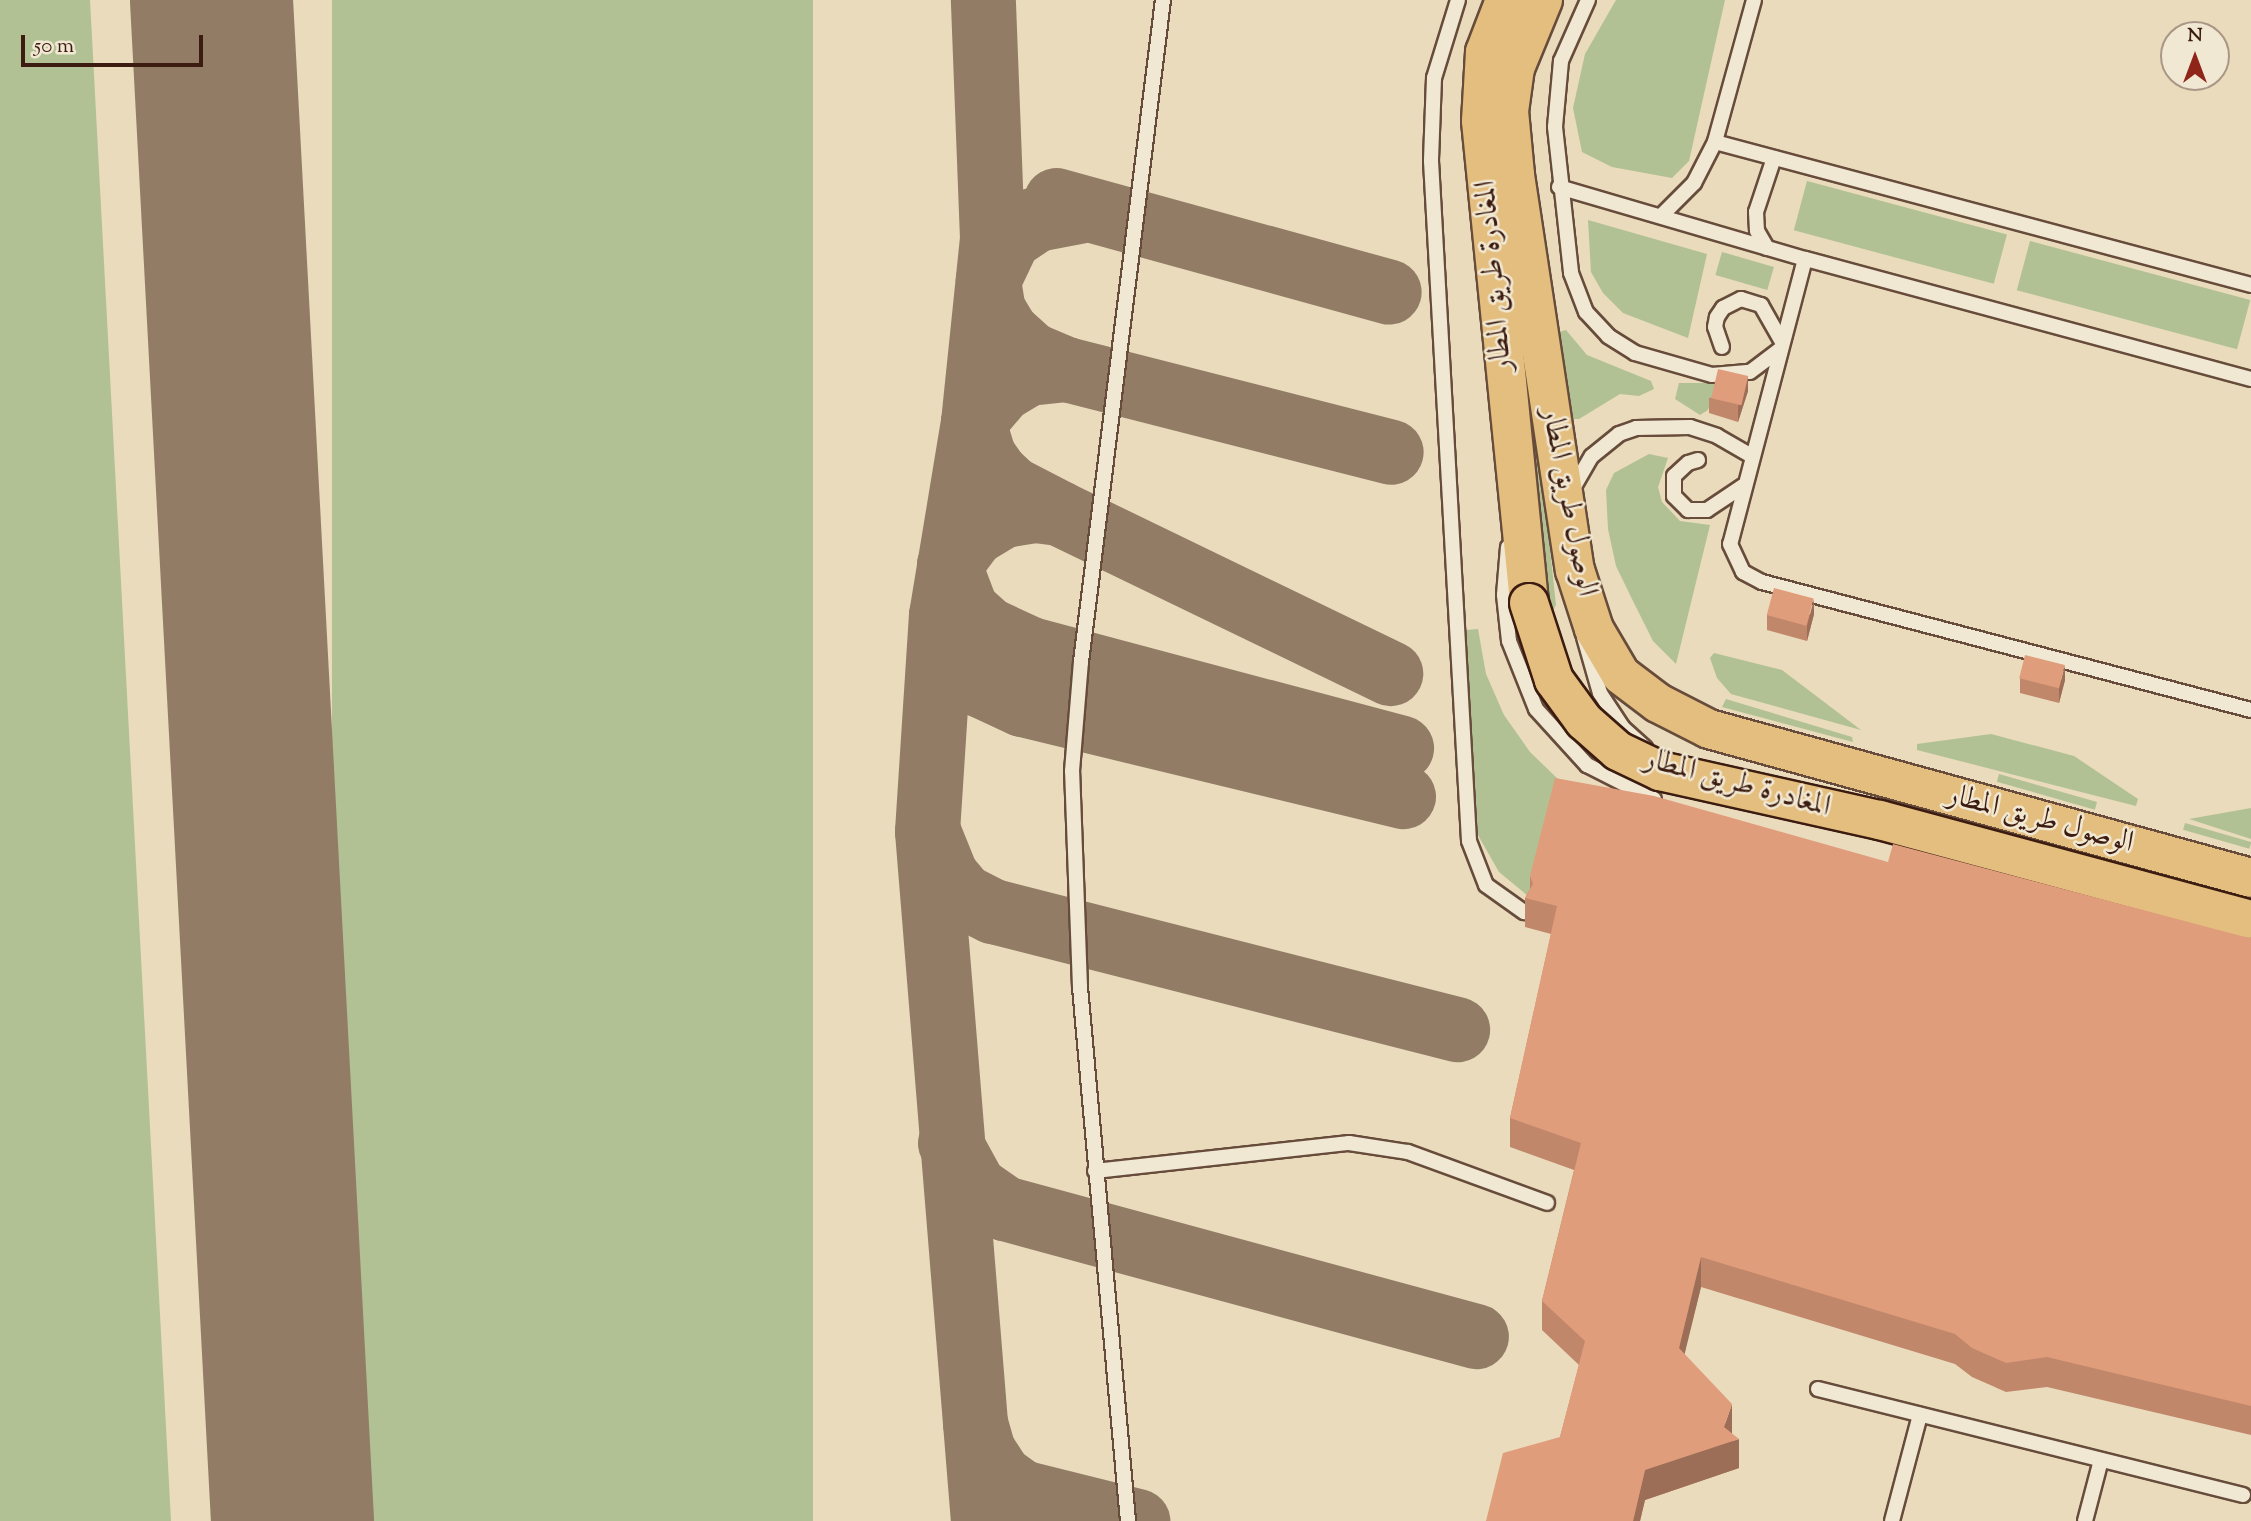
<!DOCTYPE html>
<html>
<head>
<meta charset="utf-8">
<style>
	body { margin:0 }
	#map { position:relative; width:2251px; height:1521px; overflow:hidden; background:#e9dbbb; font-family:"Sorts Mill Goudy",Amiri,serif }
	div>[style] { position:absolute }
	.green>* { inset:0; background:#b1c194; transform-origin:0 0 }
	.taxiway>* { height:65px; margin:-32.5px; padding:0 32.5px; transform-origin:32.5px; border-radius:32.5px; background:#927c66 }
	.runway>* { height:163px; margin:-81.5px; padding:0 81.5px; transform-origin:81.5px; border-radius:81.5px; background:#927c66 }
	.roads { filter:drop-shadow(2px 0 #674c3b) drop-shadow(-2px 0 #674c3b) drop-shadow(0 2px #674c3b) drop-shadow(0 -2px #674c3b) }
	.service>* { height:14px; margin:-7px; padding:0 7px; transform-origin:7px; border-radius:7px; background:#f1e8d3 }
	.primary>* { height:38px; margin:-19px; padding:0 19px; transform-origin:19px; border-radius:19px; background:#e4be7e }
	.bridges { filter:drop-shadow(2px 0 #3c1c10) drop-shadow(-2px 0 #3c1c10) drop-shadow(0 2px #3c1c10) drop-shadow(0 -2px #3c1c10) }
	.primary-bridge>* { height:38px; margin:-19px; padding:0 19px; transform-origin:19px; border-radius:19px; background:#e4be7e }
	.wall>* { inset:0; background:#c1876b }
	.shaded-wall>* { inset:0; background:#9d6e57 }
	.building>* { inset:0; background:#e09d7c; transform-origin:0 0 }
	span { translate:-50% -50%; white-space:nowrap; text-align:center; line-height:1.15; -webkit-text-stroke:5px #f1e8d3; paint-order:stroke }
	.street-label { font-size:30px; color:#3c1c10 }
	.north { position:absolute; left:2160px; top:21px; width:70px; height:70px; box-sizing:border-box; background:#f1e8d3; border:2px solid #a99685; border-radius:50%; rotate:0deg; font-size:19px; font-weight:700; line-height:28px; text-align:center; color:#3c1c10 }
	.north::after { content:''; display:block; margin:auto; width:24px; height:32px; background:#8f2418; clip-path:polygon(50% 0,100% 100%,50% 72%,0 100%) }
	.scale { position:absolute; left:21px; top:35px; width:182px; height:32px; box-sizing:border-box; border:4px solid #3c1c10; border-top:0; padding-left:9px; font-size:21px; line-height:24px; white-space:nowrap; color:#3c1c10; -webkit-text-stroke:5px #f1e8d3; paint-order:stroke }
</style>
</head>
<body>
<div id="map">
	<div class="green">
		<i style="clip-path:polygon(0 0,90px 0,171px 1521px,0 1521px)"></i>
		<i style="left:332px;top:0;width:481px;height:1523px"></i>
		<i style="clip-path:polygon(1616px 0,1725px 0,1689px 161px,1672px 178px,1612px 167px,1582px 152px,1573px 108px,1585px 54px)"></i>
		<i style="left:1807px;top:181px;width:207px;height:51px;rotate:15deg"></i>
		<i style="clip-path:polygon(1588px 220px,1707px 254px,1688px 338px,1623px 313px,1603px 293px,1591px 272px)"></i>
		<i style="left:2030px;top:241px;width:228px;height:51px;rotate:15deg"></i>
		<i style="left:1722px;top:252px;width:54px;height:24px;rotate:16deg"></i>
		<i style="clip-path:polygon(1517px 318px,1540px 456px,1556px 605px,1550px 616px)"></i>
		<i style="clip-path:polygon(1566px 330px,1587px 355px,1651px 381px,1654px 389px,1639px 396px,1620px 394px,1579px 419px,1569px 419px,1559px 332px)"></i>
		<i style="clip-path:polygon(1679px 383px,1717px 383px,1708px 410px,1700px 415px,1675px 399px)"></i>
		<i style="clip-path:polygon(1649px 454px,1668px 458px,1658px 487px,1662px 502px,1680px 521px,1710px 525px,1676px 664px,1653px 641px,1632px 599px,1616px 566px,1608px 529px,1606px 490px,1614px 473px)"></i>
		<i style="clip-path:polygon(1478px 629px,1486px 674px,1504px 715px,1530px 752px,1561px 782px,1528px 896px,1499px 872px,1475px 830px,1466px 630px)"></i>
		<i style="clip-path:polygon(1714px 653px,1782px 670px,1861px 730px,1731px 694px,1717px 678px,1710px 658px)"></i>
		<i style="clip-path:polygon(1726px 699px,1852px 737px,1853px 742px,1722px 707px)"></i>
		<i style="clip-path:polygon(1991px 734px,2074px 756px,2138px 799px,2136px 806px,1917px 750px,1917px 744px)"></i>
		<i style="left:1999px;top:774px;width:102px;height:8px;rotate:16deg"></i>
		<i style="clip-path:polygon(2251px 808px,2251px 839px,2189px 819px)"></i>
		<i style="left:2185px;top:823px;width:69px;height:7px;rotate:16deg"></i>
	</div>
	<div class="taxiway">
		<i style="left:1056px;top:200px;width:345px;rotate:15.4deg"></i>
		<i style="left:1083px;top:210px;width:48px;rotate:169.2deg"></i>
		<i style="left:1036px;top:219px;width:34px;rotate:146deg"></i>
		<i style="left:1008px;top:238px;width:47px;rotate:115.5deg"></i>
		<i style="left:988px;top:280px;width:30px;rotate:81deg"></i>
		<i style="left:993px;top:310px;width:27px;rotate:59deg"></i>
		<i style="left:1007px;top:333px;width:31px;rotate:42deg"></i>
		<i style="left:1030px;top:354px;width:39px;rotate:23deg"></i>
		<i style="left:1066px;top:369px;width:335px;rotate:14.3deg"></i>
		<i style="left:1066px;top:369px;width:38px;rotate:174deg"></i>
		<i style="left:1028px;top:373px;width:31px;rotate:149deg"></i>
		<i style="left:1001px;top:389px;width:43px;rotate:130.3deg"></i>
		<i style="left:973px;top:422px;width:37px;rotate:73deg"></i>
		<i style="left:984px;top:457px;width:19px;rotate:55deg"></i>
		<i style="left:995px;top:473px;width:22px;rotate:43deg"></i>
		<i style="left:1011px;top:488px;width:54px;rotate:27.5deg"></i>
		<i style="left:1059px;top:513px;width:368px;rotate:25.8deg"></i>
		<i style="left:1059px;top:513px;width:24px;rotate:-173deg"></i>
		<i style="left:1035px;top:510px;width:32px;rotate:171deg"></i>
		<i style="left:1003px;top:515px;width:35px;rotate:149deg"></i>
		<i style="left:973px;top:533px;width:40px;rotate:127deg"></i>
		<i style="left:949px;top:565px;width:48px;rotate:69.3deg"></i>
		<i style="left:966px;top:610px;width:28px;rotate:42deg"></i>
		<i style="left:987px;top:629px;width:47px;rotate:24.9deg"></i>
		<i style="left:1030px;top:649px;width:384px;rotate:14.9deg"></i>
		<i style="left:941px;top:615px;width:37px;rotate:74deg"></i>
		<i style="left:951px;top:651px;width:23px;rotate:59deg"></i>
		<i style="left:963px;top:671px;width:23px;rotate:38deg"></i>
		<i style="left:981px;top:685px;width:45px;rotate:24.9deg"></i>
		<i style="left:1022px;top:704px;width:392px;rotate:13.6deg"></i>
		<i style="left:929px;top:834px;width:45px;rotate:68deg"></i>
		<i style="left:946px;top:876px;width:26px;rotate:50deg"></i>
		<i style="left:963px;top:896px;width:34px;rotate:27deg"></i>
		<i style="left:993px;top:911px;width:479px;rotate:14.3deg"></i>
		<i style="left:950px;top:1143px;width:50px;rotate:61.4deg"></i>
		<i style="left:974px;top:1187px;width:37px;rotate:35deg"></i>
		<i style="left:1004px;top:1208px;width:489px;rotate:15.2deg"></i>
		<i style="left:975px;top:1423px;width:29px;rotate:74deg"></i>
		<i style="left:983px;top:1451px;width:30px;rotate:57deg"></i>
		<i style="left:999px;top:1476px;width:27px;rotate:36deg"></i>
		<i style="left:1021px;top:1492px;width:120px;rotate:14deg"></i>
		<i style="left:983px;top:1521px;width:692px;rotate:-94.64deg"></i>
		<i style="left:927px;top:831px;width:216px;rotate:-86.3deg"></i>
		<i style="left:941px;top:615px;width:196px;rotate:-80.6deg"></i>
		<i style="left:973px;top:422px;width:185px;rotate:-84.1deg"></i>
		<i style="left:992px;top:238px;width:238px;rotate:-92.2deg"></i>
	</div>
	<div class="runway">
		<i style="left:211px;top:0;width:1523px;rotate:86.95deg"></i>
	</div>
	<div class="roads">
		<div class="service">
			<i style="left:1458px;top:0;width:82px;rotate:107.1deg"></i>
			<i style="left:1434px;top:78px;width:83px;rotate:92.1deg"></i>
			<i style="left:1431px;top:161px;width:681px;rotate:86.8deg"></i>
			<i style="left:1469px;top:841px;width:47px;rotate:68.9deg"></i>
			<i style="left:1486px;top:885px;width:47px;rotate:35.4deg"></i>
			<i style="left:1588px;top:0;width:67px;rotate:113.9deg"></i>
			<i style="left:1561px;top:61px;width:66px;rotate:95.2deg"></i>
			<i style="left:1555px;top:127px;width:147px;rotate:83.7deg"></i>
			<i style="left:1571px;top:273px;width:42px;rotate:69deg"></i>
			<i style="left:1586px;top:312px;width:33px;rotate:47deg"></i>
			<i style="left:1608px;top:336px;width:32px;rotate:32deg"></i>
			<i style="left:1635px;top:353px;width:80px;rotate:15.9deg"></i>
			<i style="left:1712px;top:375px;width:38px;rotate:-5deg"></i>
			<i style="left:1750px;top:372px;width:38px;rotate:-37deg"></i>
			<i style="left:1754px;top:0;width:147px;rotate:105.4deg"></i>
			<i style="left:1715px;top:142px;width:555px;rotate:14.94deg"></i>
			<i style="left:1559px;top:187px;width:256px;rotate:16.3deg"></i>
			<i style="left:1661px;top:216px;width:47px;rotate:-45deg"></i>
			<i style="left:1694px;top:183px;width:46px;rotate:-62.9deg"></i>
			<i style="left:1767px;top:248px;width:20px;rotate:-120deg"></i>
			<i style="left:1757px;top:231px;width:19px;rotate:-93deg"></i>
			<i style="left:1756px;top:212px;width:57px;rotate:-71.6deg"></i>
			<i style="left:1722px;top:347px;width:21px;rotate:-109deg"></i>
			<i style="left:1715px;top:327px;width:10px;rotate:-79deg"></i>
			<i style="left:1717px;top:317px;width:11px;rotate:-56deg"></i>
			<i style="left:1723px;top:308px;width:20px;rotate:-27deg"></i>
			<i style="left:1741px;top:299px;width:21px;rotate:17deg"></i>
			<i style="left:1761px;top:305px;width:43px;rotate:60.4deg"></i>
			<i style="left:2251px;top:379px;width:462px;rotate:-164.9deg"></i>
			<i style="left:1805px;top:259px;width:295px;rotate:104.7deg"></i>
			<i style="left:1730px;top:544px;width:31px;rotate:65deg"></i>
			<i style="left:1743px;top:572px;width:21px;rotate:28deg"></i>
			<i style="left:1762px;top:582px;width:505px;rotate:14.67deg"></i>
			<i style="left:1698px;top:460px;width:10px;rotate:163deg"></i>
			<i style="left:1688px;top:463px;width:19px;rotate:137deg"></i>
			<i style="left:1674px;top:476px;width:20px;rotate:90deg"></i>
			<i style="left:1674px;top:496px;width:20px;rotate:45deg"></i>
			<i style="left:1688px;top:510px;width:19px"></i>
			<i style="left:1707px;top:510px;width:43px;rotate:-33.7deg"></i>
			<i style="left:1572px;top:490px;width:39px;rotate:-60deg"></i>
			<i style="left:1592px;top:456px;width:35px;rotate:-39deg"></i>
			<i style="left:1619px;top:434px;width:18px;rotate:-19deg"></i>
			<i style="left:1636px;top:428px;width:54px;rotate:-1.1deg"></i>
			<i style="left:1690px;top:427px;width:28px;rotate:18deg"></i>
			<i style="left:1717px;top:436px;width:39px;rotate:30deg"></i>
			<i style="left:1508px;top:547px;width:48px;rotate:94.8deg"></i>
			<i style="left:1504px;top:595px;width:46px;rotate:83.8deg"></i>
			<i style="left:1509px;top:641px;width:73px;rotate:68.3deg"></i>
			<i style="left:1536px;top:709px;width:76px;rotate:47.7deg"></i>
			<i style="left:1587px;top:765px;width:75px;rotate:26.9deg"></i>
			<i style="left:1584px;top:637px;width:58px;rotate:74.1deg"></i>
			<i style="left:1600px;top:693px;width:42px;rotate:56.7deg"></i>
			<i style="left:1623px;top:728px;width:30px;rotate:42deg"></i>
			<i style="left:1095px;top:1171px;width:256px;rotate:-6.3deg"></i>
			<i style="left:1349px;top:1143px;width:60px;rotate:8.7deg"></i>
			<i style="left:1408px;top:1152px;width:148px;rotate:20.1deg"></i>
			<i style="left:1818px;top:1389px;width:438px;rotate:14deg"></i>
			<i style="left:1128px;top:1521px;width:536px;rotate:-95.14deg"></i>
			<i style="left:1080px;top:987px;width:216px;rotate:-92.1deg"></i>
			<i style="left:1072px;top:771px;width:109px;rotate:-85.3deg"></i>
			<i style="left:1081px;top:662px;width:667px;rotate:-82.94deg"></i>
			<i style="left:1892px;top:1521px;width:110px;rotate:-75.2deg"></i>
			<i style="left:2085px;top:1521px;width:63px;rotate:-75.3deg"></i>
		</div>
		<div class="primary">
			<i style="left:1505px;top:0;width:56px;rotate:111deg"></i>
			<i style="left:1485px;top:52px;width:69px;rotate:93.3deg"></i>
			<i style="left:1481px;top:121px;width:484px;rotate:84.3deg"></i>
			<i style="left:1543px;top:0;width:74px;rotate:112.4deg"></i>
			<i style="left:1515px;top:68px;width:43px;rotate:97.9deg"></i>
			<i style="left:1509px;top:111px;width:64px;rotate:84.6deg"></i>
			<i style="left:1515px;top:175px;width:400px;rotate:81.4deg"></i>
			<i style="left:1575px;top:570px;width:62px;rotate:72.1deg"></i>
			<i style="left:1594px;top:629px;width:53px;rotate:59.6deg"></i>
			<i style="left:1621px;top:675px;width:46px;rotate:37.1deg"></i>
			<i style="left:1658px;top:703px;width:57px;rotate:27deg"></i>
			<i style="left:1709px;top:729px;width:562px;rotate:15.37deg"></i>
		</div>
	</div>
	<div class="bridges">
		<div class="primary-bridge">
			<i style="left:1529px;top:603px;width:81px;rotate:72deg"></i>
			<i style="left:1554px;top:680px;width:51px;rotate:53.8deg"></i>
			<i style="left:1584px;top:721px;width:45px;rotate:41.4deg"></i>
			<i style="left:1618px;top:751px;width:47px;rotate:25.5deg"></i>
			<i style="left:1660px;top:771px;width:225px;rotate:12.6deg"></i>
			<i style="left:1880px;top:820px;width:384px;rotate:15.1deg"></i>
		</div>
	</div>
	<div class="wall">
		<i style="clip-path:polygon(1748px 391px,1738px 422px,1709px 413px,1709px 398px)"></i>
		<i style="clip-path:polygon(1814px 614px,1807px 641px,1767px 630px,1767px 615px)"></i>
		<i style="clip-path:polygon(2020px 678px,2065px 680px,2059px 703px,2020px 693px)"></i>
		<i style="clip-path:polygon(1888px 862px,2249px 938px,2251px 937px,2251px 1435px,2047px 1387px,2006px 1392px,1972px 1377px,1955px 1364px,1701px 1287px,1684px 1354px,1732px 1434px,1739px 1468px,1645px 1500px,1640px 1521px,1486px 1521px,1560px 1437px,1579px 1365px,1542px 1330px,1542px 1301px,1574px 1170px,1510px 1147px,1510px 1118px,1551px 934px,1525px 927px,1525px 898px,1530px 889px,1530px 876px)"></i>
	</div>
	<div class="shaded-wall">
		<i style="clip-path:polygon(1748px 376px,1748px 391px,1738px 422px,1738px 407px)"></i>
		<i style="clip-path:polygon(1814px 599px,1814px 614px,1807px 641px,1807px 626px)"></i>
		<i style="clip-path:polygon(2065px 665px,2065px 680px,2059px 703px,2059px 688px)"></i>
		<i style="clip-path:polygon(1701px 1257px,1701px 1287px,1679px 1377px,1679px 1348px)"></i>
		<i style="clip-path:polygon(1732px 1404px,1732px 1433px,1729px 1442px,1739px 1439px,1739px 1468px,1645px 1500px,1640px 1521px,1633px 1521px,1645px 1470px,1724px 1427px)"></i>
	</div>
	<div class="building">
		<i style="left:1718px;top:369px;width:31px;height:30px;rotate:13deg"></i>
		<i style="left:1774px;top:588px;width:41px;height:28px;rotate:15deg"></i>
		<i style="left:2025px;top:655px;width:41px;height:24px;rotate:14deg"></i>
		<i style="clip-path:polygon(1555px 778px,1654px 796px,1888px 862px,1893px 844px,2249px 938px,2251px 937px,2251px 1406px,2047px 1357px,2006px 1363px,1972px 1348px,1955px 1334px,1701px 1257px,1679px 1348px,1732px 1404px,1724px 1427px,1739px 1439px,1645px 1470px,1633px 1521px,1486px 1521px,1503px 1453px,1560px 1437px,1585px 1341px,1542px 1301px,1581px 1143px,1510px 1118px,1557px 906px,1525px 898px,1533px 884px,1530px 876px)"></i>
	</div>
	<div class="street-label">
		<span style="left:1495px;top:276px;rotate:-95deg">المغادرة طريق المطار</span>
		<span style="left:1568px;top:502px;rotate:79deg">الوصول طريق المطار</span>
		<span style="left:1737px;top:784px;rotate:15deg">المغادرة طريق المطار</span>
		<span style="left:2040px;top:820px;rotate:15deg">الوصول طريق المطار</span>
	</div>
	<div class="north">N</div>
	<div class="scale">50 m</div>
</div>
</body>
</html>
